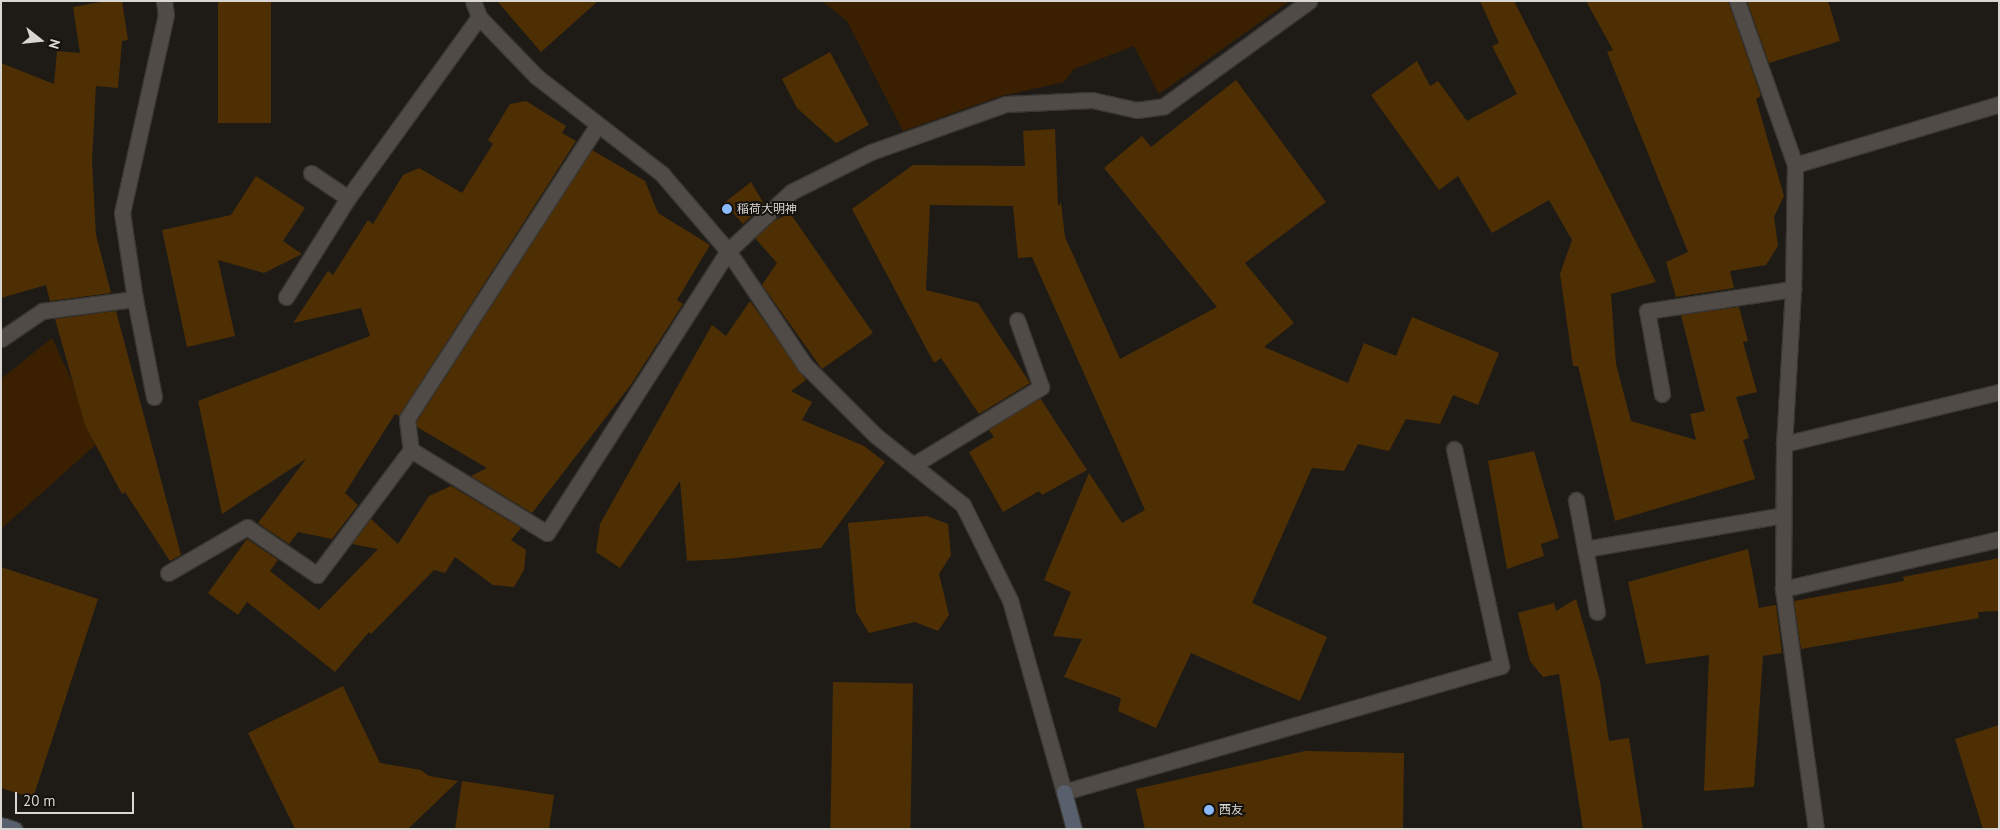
<!DOCTYPE html>
<html>
<head>
<meta charset="utf-8">
<style>
	body { margin:0 }
	#map { position:relative; width:2000px; height:830px; overflow:hidden; background:#1e1b17; font-family:"PT Sans","Noto Sans JP",sans-serif }
	div>[style] { position:absolute }
	.green>* { inset:0; background:#3a2000 }
	.building>* { inset:0; background:#4e2f04; transform-origin:0 0 }
	.roads { filter:drop-shadow(1px 0 #3a3835) drop-shadow(-1px 0 #3a3835) drop-shadow(0 1px #3a3835) drop-shadow(0 -1px #3a3835) }
	.lane>* { height:15px; margin:-7.5px; padding:0 7.5px; transform-origin:7.5px; border-radius:7.5px; background:#504b47 }
	.street>* { height:15px; margin:-7.5px; padding:0 7.5px; transform-origin:7.5px; border-radius:7.5px; background:#504b47 }
	.secondary>* { height:15px; margin:-7.5px; padding:0 7.5px; transform-origin:7.5px; border-radius:7.5px; background:#58606e }
	.dots>* { width:14px; height:14px; translate:-50% -50%; box-sizing:border-box; border:2px solid #15120e; border-radius:50% }
	span { translate:-50% -50%; white-space:nowrap; text-align:center; line-height:1.15; -webkit-text-stroke:4px #15120e; paint-order:stroke }
	.poi-label { font-size:12px; color:#d9d7d4 }
	.left { translate:0 -50%; text-align:left }
	.frame { position:absolute; inset:0; border:2px solid #d9d7d4; pointer-events:none }
	.north { position:absolute; left:15px; top:15px; width:50px; height:50px; -webkit-text-stroke:4px #15120e; paint-order:stroke; rotate:106deg; font-size:14px; font-weight:700; line-height:20px; text-align:center; color:#d9d7d4 }
	.north::after { content:''; display:block; margin:auto; width:18px; height:22px; background:#d9d7d4; clip-path:polygon(50% 0,100% 100%,50% 72%,0 100%) }
	.scale { position:absolute; left:15px; top:792px; width:119px; height:22px; box-sizing:border-box; border:2px solid #d9d7d4; border-top:0; padding-left:6px; font-size:15px; line-height:18px; white-space:nowrap; color:#d9d7d4; -webkit-text-stroke:4px #15120e; paint-order:stroke }
</style>
</head>
<body>
<div id="map">
	<div class="green">
		<i style="clip-path:polygon(822px 1px,1290px 1px,1159px 94px,1134px 46px,1074px 69px,1064px 82px,1001px 96px,903px 131px,847px 21px)"></i>
		<i style="clip-path:polygon(52px 338px,100px 441px,1px 529px,1px 379px)"></i>
	</div>
	<div class="building">
		<i style="clip-path:polygon(106px 1px,122px 1px,128px 40px,122px 41px,118px 88px,96px 86px,92px 161px,96px 235px,111px 293px,50px 301px,46px 285px,1px 298px,1px 63px,54px 84px,57px 51px,80px 53px,73px 7px)"></i>
		<i style="left:218px;top:1px;width:53px;height:122px"></i>
		<i style="clip-path:polygon(497px 1px,598px 1px,541px 52px)"></i>
		<i style="clip-path:polygon(1480px 1px,1514px 1px,1656px 282px,1611px 294px,1616px 364px,1631px 421px,1696px 440px,1690px 414px,1705px 411px,1681px 315px,1739px 307px,1748px 341px,1743px 342px,1757px 392px,1736px 397px,1749px 438px,1743px 440px,1755px 479px,1615px 521px,1578px 366px,1573px 366px,1568px 330px,1560px 274px,1572px 240px,1549px 200px,1492px 233px,1458px 176px,1439px 190px,1371px 95px,1417px 61px,1430px 86px,1438px 81px,1467px 121px,1517px 94px,1492px 46px,1499px 43px)"></i>
		<i style="clip-path:polygon(1586px 1px,1728px 1px,1761px 96px,1756px 99px,1784px 196px,1774px 217px,1778px 246px,1766px 265px,1730px 271px,1734px 288px,1676px 297px,1666px 262px,1688px 252px,1607px 52px,1613px 50px)"></i>
		<i style="clip-path:polygon(1747px 1px,1828px 1px,1840px 41px,1769px 63px)"></i>
		<i style="clip-path:polygon(830px 52px,869px 125px,836px 143px,797px 108px,782px 79px)"></i>
		<i style="clip-path:polygon(1236px 80px,1326px 202px,1245px 263px,1294px 323px,1264px 347px,1348px 383px,1364px 343px,1396px 356px,1412px 317px,1499px 353px,1478px 405px,1453px 395px,1440px 424px,1406px 419px,1389px 451px,1358px 444px,1344px 471px,1312px 468px,1252px 603px,1327px 637px,1300px 701px,1191px 653px,1156px 728px,1118px 711px,1121px 698px,1064px 677px,1082px 639px,1053px 636px,1071px 592px,1044px 580px,1089px 473px,1122px 523px,1145px 510px,1032px 257px,1018px 258px,1013px 206px,930px 205px,926px 290px,978px 303px,1030px 383px,979px 414px,941px 358px,934px 363px,852px 209px,913px 165px,1025px 166px,1023px 131px,1055px 129px,1058px 206px,1061px 203px,1065px 237px,1120px 359px,1217px 307px,1104px 168px,1142px 136px,1151px 147px)"></i>
		<i style="clip-path:polygon(526px 101px,566px 126px,562px 133px,576px 141px,399px 416px,395px 414px,345px 493px,358px 505px,332px 539px,298px 532px,289px 544px,258px 523px,306px 459px,222px 514px,198px 401px,370px 336px,361px 308px,293px 323px,328px 271px,333px 275px,368px 220px,373px 224px,403px 175px,419px 168px,462px 193px,493px 144px,488px 140px,510px 104px)"></i>
		<i style="clip-path:polygon(592px 150px,645px 181px,658px 213px,710px 245px,677px 300px,683px 304px,630px 386px,532px 513px,471px 476px,487px 468px,417px 427px,417px 421px)"></i>
		<i style="clip-path:polygon(256px 176px,305px 208px,283px 241px,302px 254px,264px 273px,218px 260px,235px 336px,187px 347px,162px 230px,231px 215px)"></i>
		<i style="clip-path:polygon(751px 182px,764px 204px,743px 224px,724px 203px)"></i>
		<i style="clip-path:polygon(790px 213px,873px 333px,822px 369px,762px 285px,777px 263px,755px 238px,774px 221px)"></i>
		<i style="clip-path:polygon(750px 301px,806px 380px,791px 391px,812px 402px,802px 420px,864px 446px,885px 462px,821px 548px,726px 559px,687px 561px,680px 481px,620px 568px,596px 552px,600px 524px,712px 325px,726px 336px)"></i>
		<i style="clip-path:polygon(116px 311px,181px 555px,170px 561px,125px 492px,122px 494px,85px 425px,55px 319px)"></i>
		<i style="clip-path:polygon(1040px 398px,1087px 470px,1042px 495px,1039px 491px,1003px 512px,969px 452px,994px 437px,989px 430px)"></i>
		<i style="clip-path:polygon(1534px 451px,1559px 538px,1541px 544px,1544px 556px,1507px 569px,1488px 461px)"></i>
		<i style="clip-path:polygon(451px 486px,521px 528px,511px 540px,526px 550px,524px 570px,514px 587px,493px 585px,455px 557px,445px 573px,434px 570px,371px 634px,369px 632px,335px 672px,247px 602px,238px 615px,208px 593px,247px 539px,278px 560px,270px 571px,319px 610px,378px 549px,352px 544px,371px 519px,398px 544px,429px 496px)"></i>
		<i style="clip-path:polygon(927px 516px,948px 524px,951px 555px,939px 574px,949px 615px,938px 631px,915px 622px,869px 633px,856px 612px,848px 523px)"></i>
		<i style="clip-path:polygon(1748px 549px,1759px 608px,1776px 605px,1782px 653px,1763px 656px,1754px 787px,1704px 791px,1709px 655px,1646px 664px,1628px 582px)"></i>
		<i style="clip-path:polygon(1999px 558px,1999px 611px,1978px 612px,1979px 618px,1801px 649px,1794px 601px,1904px 581px,1903px 577px)"></i>
		<i style="clip-path:polygon(1px 567px,98px 599px,33px 798px,1px 788px)"></i>
		<i style="clip-path:polygon(1576px 599px,1600px 681px,1609px 741px,1629px 738px,1643px 829px,1583px 829px,1559px 674px,1543px 677px,1530px 661px,1518px 613px,1554px 603px,1556px 611px)"></i>
		<i style="left:833px;top:682px;width:80px;height:147px;rotate:1deg"></i>
		<i style="clip-path:polygon(343px 686px,380px 763px,421px 770px,429px 776px,458px 781px,408px 829px,295px 829px,248px 733px)"></i>
		<i style="clip-path:polygon(1999px 725px,1999px 829px,1983px 829px,1955px 739px)"></i>
		<i style="clip-path:polygon(1305px 751px,1404px 753px,1403px 829px,1145px 829px,1136px 789px)"></i>
		<i style="clip-path:polygon(462px 781px,554px 795px,549px 829px,455px 829px)"></i>
	</div>
	<div class="roads">
		<div class="lane">
			<i style="left:311px;top:173px;width:45px;rotate:34deg"></i>
			<i style="left:1662px;top:394px;width:84px;rotate:-100.2deg"></i>
			<i style="left:1647px;top:311px;width:148px;rotate:-8.6deg"></i>
			<i style="left:1576px;top:500px;width:114px;rotate:79.4deg"></i>
			<i style="left:168px;top:573px;width:91px;rotate:-30.2deg"></i>
			<i style="left:247px;top:527px;width:85px;rotate:34.4deg"></i>
			<i style="left:317px;top:575px;width:156px;rotate:-53.1deg"></i>
			<i style="left:1783px;top:589px;width:222px;rotate:-13deg"></i>
			<i style="left:1064px;top:792px;width:455px;rotate:-16.1deg"></i>
			<i style="left:1501px;top:666px;width:222px;rotate:-102.2deg"></i>
		</div>
		<div class="street">
			<i style="left:473px;top:1px;width:17px;rotate:69deg"></i>
			<i style="left:479px;top:17px;width:83px;rotate:46deg"></i>
			<i style="left:537px;top:77px;width:158px;rotate:37.8deg"></i>
			<i style="left:662px;top:174px;width:101px;rotate:49.4deg"></i>
			<i style="left:728px;top:251px;width:138px;rotate:56deg"></i>
			<i style="left:805px;top:365px;width:99px;rotate:45deg"></i>
			<i style="left:875px;top:435px;width:112px;rotate:38.5deg"></i>
			<i style="left:963px;top:505px;width:106px;rotate:63.7deg"></i>
			<i style="left:1010px;top:600px;width:199px;rotate:74.3deg"></i>
			<i style="left:1737px;top:1px;width:174px;rotate:70.5deg"></i>
			<i style="left:1795px;top:165px;width:124px;rotate:90.9deg"></i>
			<i style="left:1793px;top:289px;width:155px;rotate:93.3deg"></i>
			<i style="left:1784px;top:444px;width:145px;rotate:90.4deg"></i>
			<i style="left:1783px;top:589px;width:242px;rotate:82.2deg"></i>
			<i style="left:597px;top:126px;width:349px;rotate:123deg"></i>
			<i style="left:407px;top:419px;width:31px;rotate:83deg"></i>
			<i style="left:411px;top:450px;width:159px;rotate:31.4deg"></i>
			<i style="left:547px;top:533px;width:335px;rotate:-57.3deg"></i>
			<i style="left:728px;top:251px;width:86px;rotate:-43.1deg"></i>
			<i style="left:791px;top:192px;width:89px;rotate:-26.6deg"></i>
			<i style="left:871px;top:152px;width:143px;rotate:-19.6deg"></i>
			<i style="left:1006px;top:104px;width:86px;rotate:-2.7deg"></i>
			<i style="left:1092px;top:100px;width:46px;rotate:12.5deg"></i>
			<i style="left:1137px;top:110px;width:27px;rotate:-8deg"></i>
			<i style="left:1164px;top:106px;width:179px;rotate:-35.9deg"></i>
			<i style="left:1795px;top:165px;width:213px;rotate:-16.6deg"></i>
			<i style="left:286px;top:297px;width:117px;rotate:-57.9deg"></i>
			<i style="left:348px;top:198px;width:223px;rotate:-54.1deg"></i>
			<i style="left:1px;top:339px;width:50px;rotate:-34.3deg"></i>
			<i style="left:42px;top:311px;width:94px;rotate:-7.4deg"></i>
			<i style="left:154px;top:397px;width:100px;rotate:-101deg"></i>
			<i style="left:135px;top:299px;width:87px;rotate:-98.6deg"></i>
			<i style="left:122px;top:213px;width:203px;rotate:-77.5deg"></i>
			<i style="left:166px;top:15px;width:14px;rotate:-98deg"></i>
			<i style="left:1784px;top:444px;width:221px;rotate:-13.6deg"></i>
			<i style="left:915px;top:464px;width:148px;rotate:-31.4deg"></i>
			<i style="left:1041px;top:387px;width:71px;rotate:-109.7deg"></i>
			<i style="left:1585px;top:549px;width:201px;rotate:-9.7deg"></i>
		</div>
		<div class="secondary">
			<i style="left:1064px;top:792px;width:38px;rotate:75deg"></i>
			<i style="left:1px;top:825px;width:14px;rotate:17deg"></i>
		</div>
	</div>
	<div class="dots">
		<i style="left:727px;top:209px;background:#8bbafc"></i>
		<i style="left:1209px;top:810px;background:#8bbafc"></i>
	</div>
	<div class="poi-label">
		<span class="left" style="left:737px;top:209px">稲荷大明神</span>
		<span class="left" style="left:1219px;top:810px">西友</span>
	</div>
	<div class="frame"></div>
	<div class="north">N</div>
	<div class="scale">20 m</div>
</div>
</body>
</html>
